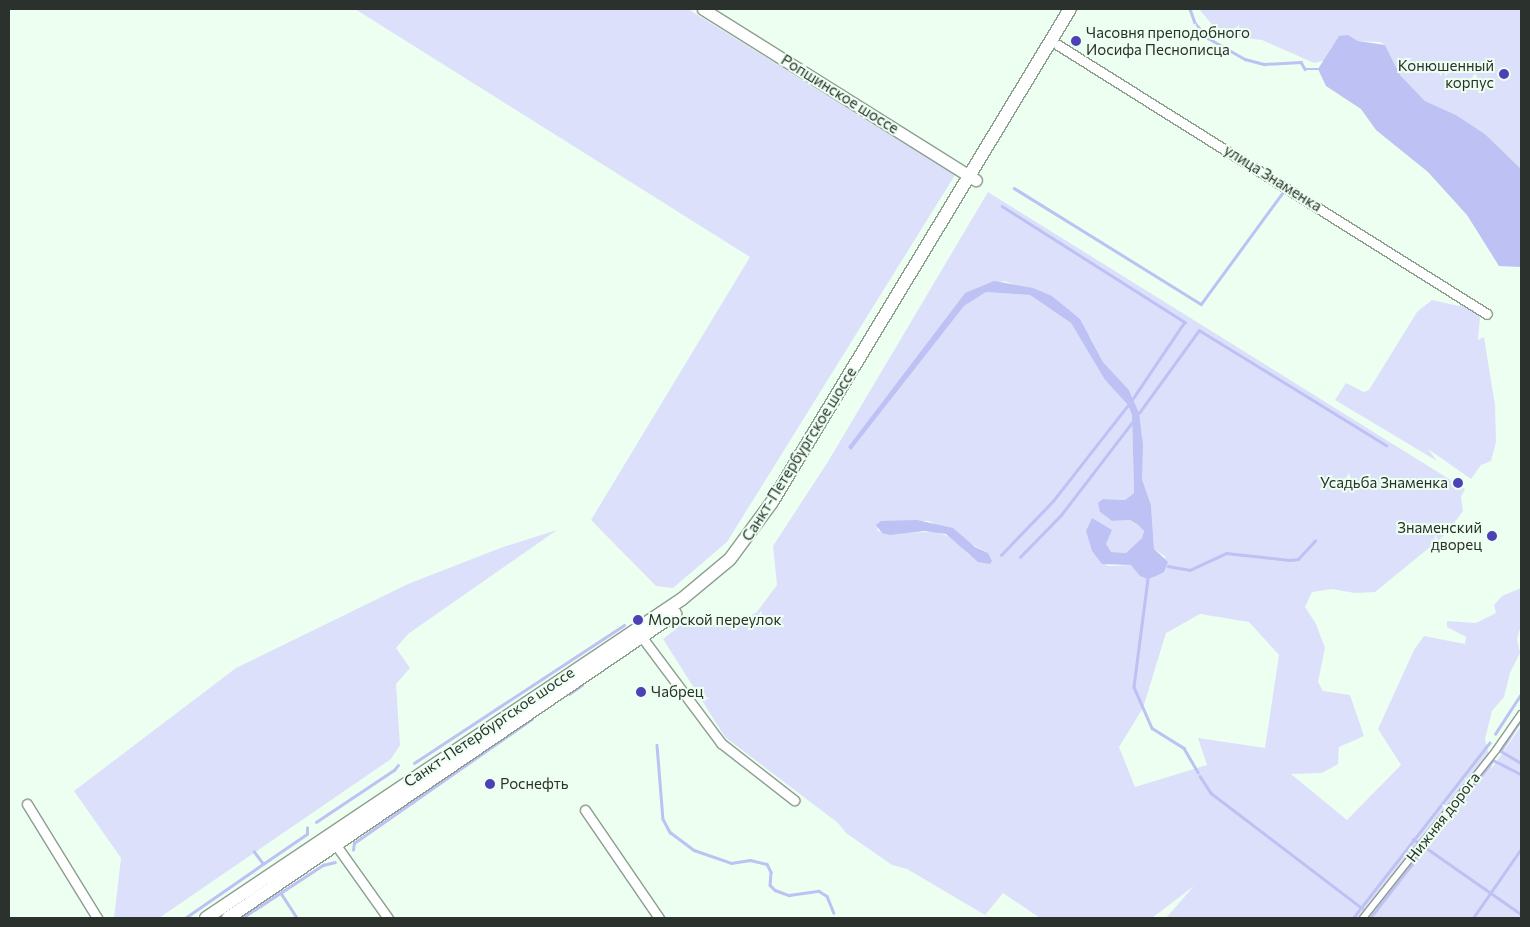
<!DOCTYPE html>
<html>
<head>
<meta charset="utf-8">
<style>
	body { margin:0 }
	#map { position:relative; width:1530px; height:927px; overflow:hidden; background:#ecfff1; font-family:Commissioner,sans-serif }
	div>[style] { position:absolute }
	.green>* { inset:0; background:#dde0fb }
	.water>* { inset:0; background:#bec1f3 }
	.stream>* { height:2.5px; margin:-1.25px; padding:0 1.25px; transform-origin:1.25px; border-radius:1.25px; background:#bec1f3 }
	.roads { filter:drop-shadow(1px 0 #8d9e91) drop-shadow(-1px 0 #8d9e91) drop-shadow(0 1px #8d9e91) drop-shadow(0 -1px #8d9e91) }
	.pedestrian>* { height:6px; margin:-3px; padding:0 3px; transform-origin:3px; border-radius:3px; background:#fff }
	.minor>* { height:9px; margin:-4.5px; padding:0 4.5px; transform-origin:4.5px; border-radius:4.5px; background:#fff }
	.secondary>* { height:11px; margin:-5.5px; padding:0 5.5px; transform-origin:5.5px; border-radius:5.5px; background:#fff }
	.primary>* { height:12px; margin:-6px; padding:0 6px; transform-origin:6px; border-radius:6px; background:#fff }
	.dots>* { width:14px; height:14px; translate:-50% -50%; box-sizing:border-box; border:2px solid #ecfff1; border-radius:50% }
	span { translate:-50% -50%; white-space:nowrap; text-align:center; line-height:1.15; -webkit-text-stroke:4px #ecfff1; paint-order:stroke }
	.poi-label { font-size:15px; color:#2b312c }
	.left { translate:0 -50%; text-align:left }
	.right { translate:-100% -50%; text-align:right }
	.street-label { font-size:15px; color:#2b312c }
	.frame { position:absolute; inset:0; border:10px solid #2b312c; pointer-events:none }
</style>
</head>
<body>
<div id="map">
	<div class="green">
		<i style="clip-path:polygon(355px 9px,688px 9px,955px 175px,727px 542px,673px 588px,656px 586px,591px 520px,750px 257px)"></i>
		<i style="clip-path:polygon(1199px 9px,1521px 9px,1521px 169px,1485px 134px,1456px 115px,1425px 101px,1400px 75px,1385px 45px,1380px 42px,1358px 41px,1348px 35px,1331px 48px,1326px 60px,1314px 63px,1262px 40px,1231px 36px,1214px 27px)"></i>
		<i style="clip-path:polygon(evenodd,988px 192px,1465px 489px,1461px 497px,1463px 511px,1446px 534px,1375px 592px,1355px 593px,1332px 589px,1312px 592px,1305px 607px,1316px 624px,1325px 648px,1318px 682px,1323px 691px,1350px 695px,1364px 736px,1339px 747px,1338px 764px,1322px 773px,1291px 774px,1347px 820px,1401px 765px,1378px 729px,1414px 650px,1424px 636px,1465px 644px,1466px 637px,1447px 627px,1447px 621px,1476px 623px,1496px 613px,1494px 605px,1502px 596px,1521px 588px,1521px 625px,1517px 639px,1520px 653px,1510px 673px,1504px 697px,1492px 711px,1485px 739px,1492px 768px,1521px 726px,1521px 918px,1166px 918px,1194px 886px,1152px 918px,1040px 918px,1003px 893px,985px 915px,907px 869px,892px 865px,846px 833px,838px 823px,725px 737px,663px 639px,691px 617px,718px 626px,736px 623px,757px 612px,777px 585px,773px 546px,829px 460px,988px 192px,1004px 281px,1052px 296px,1064px 306px,1090px 337px,1103px 362px,1129px 390px,1134px 400px,1142px 435px,1142px 479px,1151px 505px,1154px 549px,1166px 557px,1140px 576px,1132px 565px,1108px 566px,1092px 551px,1086px 531px,1112px 530px,1106px 544px,1110px 552px,1126px 553px,1142px 538px,1144px 531px,1137px 524px,1130px 520px,1112px 521px,1100px 512px,1104px 499px,1125px 500px,1134px 493px,1132px 415px,1128px 405px,1105px 380px,1071px 323px,1030px 295px,986px 292px,964px 306px,848px 447px,965px 293px,1004px 281px,988px 192px,881px 521px,929px 521px,988px 553px,970px 556px,953px 538px,936px 532px,882px 533px,877px 530px,881px 521px,988px 192px,1200px 614px,1249px 622px,1279px 655px,1265px 748px,1198px 738px,1207px 765px,1135px 787px,1119px 747px,1143px 708px,1166px 633px,1200px 614px)"></i>
		<i style="clip-path:polygon(1466px 298px,1474px 299px,1481px 306px,1478px 340px,1484px 337px,1495px 405px,1496px 442px,1491px 461px,1481px 465px,1471px 479px,1428px 449px,1437px 461px,1335px 400px,1346px 383px,1364px 392px,1369px 390px,1417px 312px,1432px 300px,1459px 306px)"></i>
		<i style="clip-path:polygon(557px 530px,408px 634px,396px 648px,410px 668px,396px 684px,400px 745px,391px 759px,159px 918px,114px 918px,121px 858px,74px 791px,236px 668px,408px 584px,503px 547px)"></i>
	</div>
	<div class="water">
		<i style="clip-path:polygon(1348px 35px,1358px 41px,1385px 45px,1400px 75px,1425px 101px,1456px 115px,1485px 134px,1521px 169px,1521px 267px,1499px 266px,1467px 215px,1428px 172px,1376px 130px,1361px 109px,1326px 86px,1318px 69px,1339px 36px)"></i>
		<i style="clip-path:polygon(994px 281px,1033px 288px,1052px 296px,1080px 319px,1103px 362px,1129px 390px,1139px 413px,1143px 445px,1142px 479px,1151px 505px,1154px 549px,1168px 562px,1164px 572px,1156px 576px,1148px 579px,1140px 576px,1131px 565px,1102px 564px,1092px 551px,1086px 531px,1092px 518px,1112px 530px,1106px 544px,1111px 552px,1126px 553px,1142px 538px,1144px 531px,1137px 524px,1130px 520px,1112px 521px,1100px 512px,1098px 503px,1103px 499px,1125px 500px,1134px 493px,1132px 415px,1128px 405px,1105px 380px,1071px 323px,1030px 295px,986px 292px,964px 306px,851px 450px,848px 447px,965px 293px)"></i>
		<i style="clip-path:polygon(917px 520px,953px 528px,975px 547px,988px 553px,992px 561px,990px 564px,978px 562px,946px 534px,924px 531px,890px 535px,882px 533px,876px 525px,881px 521px)"></i>
	</div>
	<div class="stream">
		<i style="left:1190px;top:9px;width:15px;rotate:70deg"></i>
		<i style="left:1195px;top:23px;width:20px;rotate:49deg"></i>
		<i style="left:1208px;top:38px;width:43px;rotate:29.6deg"></i>
		<i style="left:1245px;top:59px;width:20px;rotate:15deg"></i>
		<i style="left:1264px;top:64px;width:37px;rotate:-3deg"></i>
		<i style="left:1301px;top:62px;width:8px;rotate:60deg"></i>
		<i style="left:1305px;top:69px;width:13px"></i>
		<i style="left:1014px;top:188px;width:220px;rotate:31.8deg"></i>
		<i style="left:1201px;top:304px;width:139px;rotate:-53.8deg"></i>
		<i style="left:1002px;top:206px;width:217px;rotate:32.4deg"></i>
		<i style="left:1185px;top:322px;width:93px;rotate:124deg"></i>
		<i style="left:1139px;top:413px;width:102px;rotate:-54.1deg"></i>
		<i style="left:1199px;top:330px;width:220px;rotate:31.6deg"></i>
		<i style="left:1001px;top:555px;width:75px;rotate:-46.1deg"></i>
		<i style="left:1053px;top:501px;width:122px;rotate:-52deg"></i>
		<i style="left:1020px;top:557px;width:59px;rotate:-45.7deg"></i>
		<i style="left:1061px;top:515px;width:118px;rotate:-52.5deg"></i>
		<i style="left:1168px;top:566px;width:22px;rotate:10deg"></i>
		<i style="left:1190px;top:570px;width:40px;rotate:-25deg"></i>
		<i style="left:1226px;top:553px;width:64px;rotate:6.2deg"></i>
		<i style="left:1290px;top:560px;width:8px;rotate:-7deg"></i>
		<i style="left:1298px;top:559px;width:25px;rotate:-47deg"></i>
		<i style="left:1148px;top:579px;width:109px;rotate:97.4deg"></i>
		<i style="left:1134px;top:687px;width:45px;rotate:66.3deg"></i>
		<i style="left:1152px;top:728px;width:38px;rotate:32deg"></i>
		<i style="left:1184px;top:748px;width:28px;rotate:60deg"></i>
		<i style="left:569px;top:694px;width:16px;rotate:-35deg"></i>
		<i style="left:1521px;top:720px;width:37px;rotate:123deg"></i>
		<i style="left:1501px;top:751px;width:23px;rotate:31deg"></i>
		<i style="left:1495px;top:734px;width:48px;rotate:-57deg"></i>
		<i style="left:657px;top:745px;width:74px;rotate:85.4deg"></i>
		<i style="left:663px;top:819px;width:15px;rotate:62deg"></i>
		<i style="left:670px;top:832px;width:30px;rotate:37deg"></i>
		<i style="left:694px;top:850px;width:39px;rotate:19deg"></i>
		<i style="left:731px;top:863px;width:19px;rotate:-9deg"></i>
		<i style="left:750px;top:860px;width:17px;rotate:13deg"></i>
		<i style="left:767px;top:864px;width:9px;rotate:63deg"></i>
		<i style="left:771px;top:872px;width:13px;rotate:94deg"></i>
		<i style="left:770px;top:885px;width:7px;rotate:45deg"></i>
		<i style="left:775px;top:890px;width:15px;rotate:20deg"></i>
		<i style="left:789px;top:895px;width:30px;rotate:-8deg"></i>
		<i style="left:819px;top:891px;width:9px;rotate:32deg"></i>
		<i style="left:827px;top:896px;width:18px;rotate:68deg"></i>
		<i style="left:414px;top:763px;width:251px;rotate:-33.3deg"></i>
		<i style="left:1200px;top:776px;width:20px;rotate:57deg"></i>
		<i style="left:1211px;top:793px;width:190px;rotate:37.3deg"></i>
		<i style="left:316px;top:822px;width:94px;rotate:-33.7deg"></i>
		<i style="left:394px;top:770px;width:6px;rotate:-51deg"></i>
		<i style="left:1413px;top:839px;width:6px;rotate:31deg"></i>
		<i style="left:1425px;top:847px;width:117px;rotate:34.9deg"></i>
		<i style="left:353px;top:850px;width:7px;rotate:-82deg"></i>
		<i style="left:354px;top:843px;width:217px;rotate:-34.9deg"></i>
		<i style="left:263px;top:864px;width:53px;rotate:-34.3deg"></i>
		<i style="left:307px;top:834px;width:6px;rotate:-90deg"></i>
		<i style="left:281px;top:893px;width:30px;rotate:57deg"></i>
		<i style="left:185px;top:918px;width:95px;rotate:-34.7deg"></i>
		<i style="left:263px;top:864px;width:15px;rotate:-127deg"></i>
		<i style="left:242px;top:918px;width:97px;rotate:-33.2deg"></i>
		<i style="left:323px;top:865px;width:12px;rotate:-14deg"></i>
		<i style="left:1353px;top:918px;width:222px;rotate:-52.1deg"></i>
		<i style="left:1370px;top:918px;width:200px;rotate:-52.1deg"></i>
		<i style="left:1493px;top:760px;width:31px;rotate:27deg"></i>
		<i style="left:1473px;top:918px;width:84px;rotate:-55.2deg"></i>
	</div>
	<div class="roads">
		<div class="pedestrian">
			<i style="left:1363px;top:918px;width:214px;rotate:-51.6deg"></i>
			<i style="left:1496px;top:750px;width:44px;rotate:-55.2deg"></i>
		</div>
		<div class="minor">
			<i style="left:1058px;top:45px;width:506px;rotate:32.09deg"></i>
			<i style="left:641px;top:636px;width:134px;rotate:53.2deg"></i>
			<i style="left:721px;top:743px;width:93px;rotate:38deg"></i>
			<i style="left:27px;top:804px;width:134px;rotate:58.4deg"></i>
			<i style="left:585px;top:810px;width:131px;rotate:55.6deg"></i>
			<i style="left:333px;top:841px;width:95px;rotate:54.5deg"></i>
		</div>
		<div class="secondary">
			<i style="left:703px;top:9px;width:322px;rotate:32.1deg"></i>
		</div>
		<div class="primary">
			<i style="left:206px;top:918px;width:573px;rotate:-33.83deg"></i>
			<i style="left:682px;top:599px;width:62px;rotate:-39.8deg"></i>
			<i style="left:730px;top:559px;width:71px;rotate:-53.6deg"></i>
			<i style="left:772px;top:502px;width:576px;rotate:-58.85deg"></i>
			<i style="left:228px;top:918px;width:541px;rotate:-34.22deg"></i>
		</div>
	</div>
	<div class="dots">
		<i style="left:1076px;top:41px;background:#4d41b8"></i>
		<i style="left:1504px;top:74px;background:#4d41b8"></i>
		<i style="left:1458px;top:483px;background:#4d41b8"></i>
		<i style="left:1492px;top:536px;background:#4d41b8"></i>
		<i style="left:638px;top:620px;background:#4d41b8"></i>
		<i style="left:641px;top:692px;background:#4d41b8"></i>
		<i style="left:490px;top:784px;background:#4d41b8"></i>
	</div>
	<div class="poi-label">
		<span class="left" style="left:1086px;top:41px">Часовня преподобного<br>Иосифа Песнописца</span>
		<span class="right" style="left:1494px;top:74px">Конюшенный<br>корпус</span>
		<span class="right" style="left:1448px;top:483px">Усадьба Знаменка</span>
		<span class="right" style="left:1482px;top:536px">Знаменский<br>дворец</span>
		<span class="left" style="left:648px;top:620px">Морской переулок</span>
		<span class="left" style="left:651px;top:692px">Чабрец</span>
		<span class="left" style="left:500px;top:784px">Роснефть</span>
	</div>
	<div class="street-label">
		<span style="left:840px;top:94px;rotate:32deg">Ропшинское шоссе</span>
		<span style="left:1273px;top:178px;rotate:32deg">улица Знаменка</span>
		<span style="left:799px;top:454px;rotate:-58deg">Санкт-Петербургское шоссе</span>
		<span style="left:489px;top:727px;rotate:-34deg">Санкт-Петербургское шоссе</span>
		<span style="left:1443px;top:817px;rotate:-52deg">Нижняя дорога</span>
	</div>
	<div class="frame"></div>
</div>
</body>
</html>
